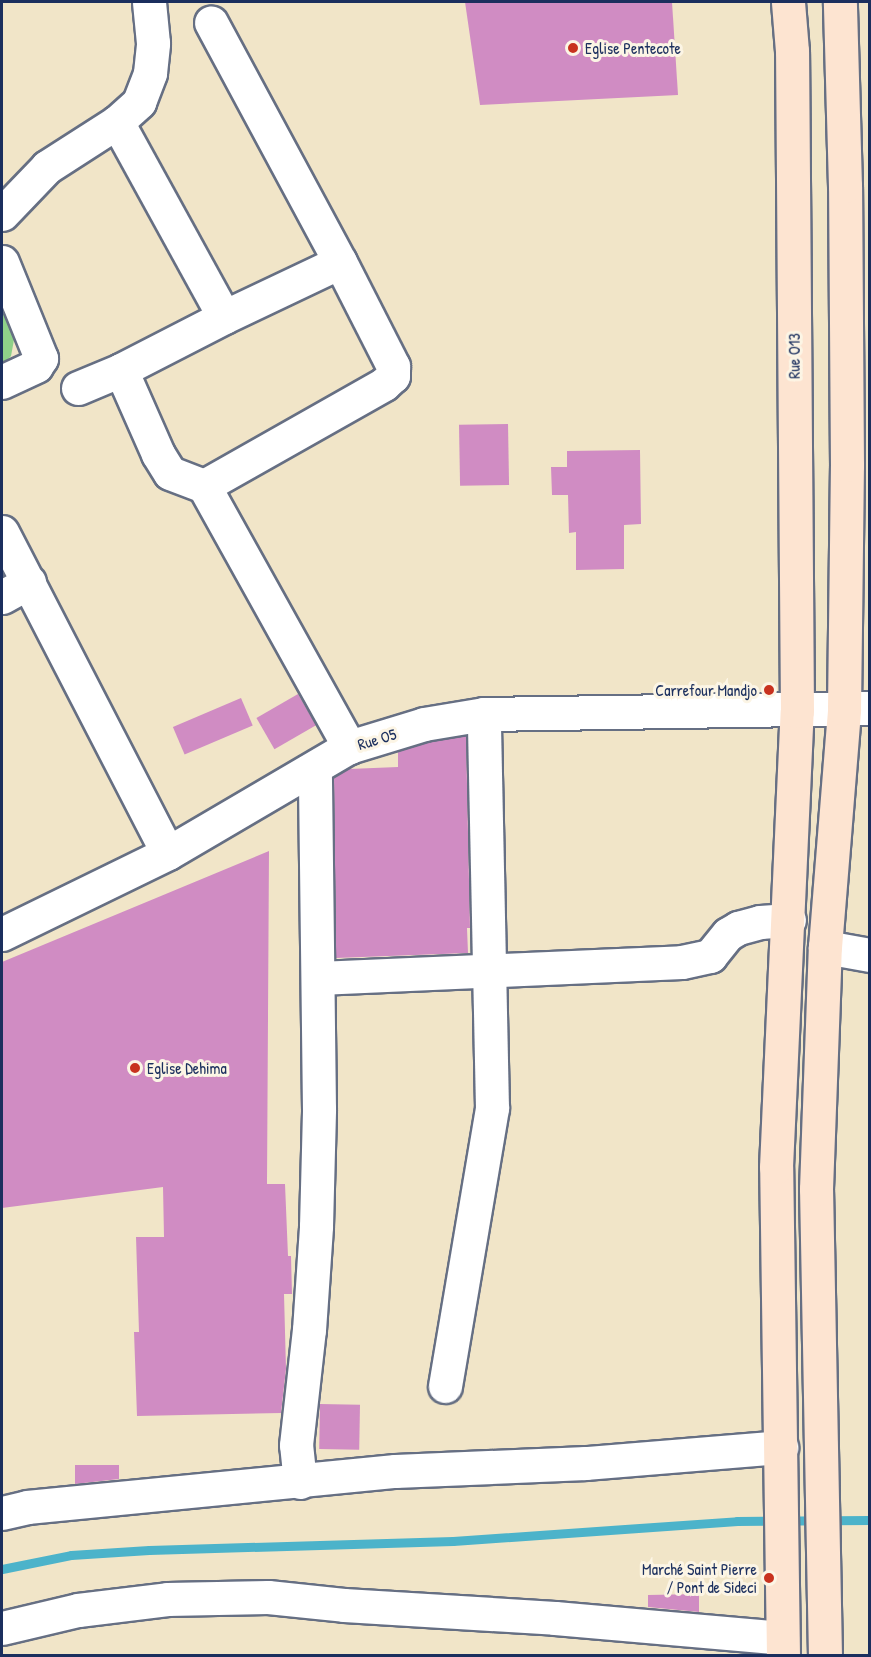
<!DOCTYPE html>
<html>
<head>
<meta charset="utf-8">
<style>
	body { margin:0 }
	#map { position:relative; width:871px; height:1657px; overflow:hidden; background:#f1e5c8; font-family:"Patrick Hand",sans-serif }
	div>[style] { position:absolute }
	.green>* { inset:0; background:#8fd189 }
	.stream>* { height:9px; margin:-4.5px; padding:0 4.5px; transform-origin:4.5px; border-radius:4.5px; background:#4cb3ca }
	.building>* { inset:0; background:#d08cc3; transform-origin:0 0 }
	.roads { filter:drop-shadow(2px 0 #666f83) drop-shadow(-2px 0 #666f83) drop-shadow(0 2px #666f83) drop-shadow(0 -2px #666f83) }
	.minor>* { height:33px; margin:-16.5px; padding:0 16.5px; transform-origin:16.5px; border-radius:16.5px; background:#fff }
	.secondary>* { height:33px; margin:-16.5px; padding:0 16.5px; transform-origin:16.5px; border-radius:16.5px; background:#fde4d1 }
	.dots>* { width:16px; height:16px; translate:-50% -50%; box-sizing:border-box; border:3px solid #fcf5e5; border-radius:50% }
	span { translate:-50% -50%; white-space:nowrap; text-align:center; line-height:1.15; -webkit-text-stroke:6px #fcf5e5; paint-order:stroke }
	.poi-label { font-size:16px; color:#1b2f5e }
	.left { translate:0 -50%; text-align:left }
	.right { translate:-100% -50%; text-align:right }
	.street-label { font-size:16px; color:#1b2f5e }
	.frame { position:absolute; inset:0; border:3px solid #1b2f5e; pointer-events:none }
</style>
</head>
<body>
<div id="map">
	<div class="green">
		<i style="clip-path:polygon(2px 295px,16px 329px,11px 356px,2px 366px)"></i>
	</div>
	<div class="stream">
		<i style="left:2px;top:1569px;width:70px;rotate:-11.5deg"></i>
		<i style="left:71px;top:1555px;width:78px;rotate:-3.7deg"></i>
		<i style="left:149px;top:1550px;width:304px;rotate:-1.7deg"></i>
		<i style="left:453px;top:1541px;width:285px;rotate:-4deg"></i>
		<i style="left:737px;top:1521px;width:133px;rotate:-0.4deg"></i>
	</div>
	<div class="building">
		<i style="clip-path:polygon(465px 2px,672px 2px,678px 95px,480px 105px)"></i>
		<i style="left:508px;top:424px;width:61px;height:49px;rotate:89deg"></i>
		<i style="clip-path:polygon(640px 450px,641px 524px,624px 525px,624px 569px,576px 570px,576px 532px,569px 533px,568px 495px,552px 495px,551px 467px,567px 467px,567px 451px)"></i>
		<i style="left:298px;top:694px;width:36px;height:48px;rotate:60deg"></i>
		<i style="left:241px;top:698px;width:30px;height:74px;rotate:67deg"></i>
		<i style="clip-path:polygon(466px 736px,470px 928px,467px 928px,468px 953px,336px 958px,334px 778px,349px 769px,398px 767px,398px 752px,428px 742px)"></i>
		<i style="clip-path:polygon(269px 851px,267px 1184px,285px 1184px,288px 1256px,291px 1256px,292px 1294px,284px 1294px,286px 1369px,281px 1413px,137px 1416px,134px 1332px,139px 1332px,136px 1237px,164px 1237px,163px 1187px,2px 1208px,2px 962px)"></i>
		<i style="left:320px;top:1404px;width:40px;height:45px;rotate:1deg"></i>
		<i style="clip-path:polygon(75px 1465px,119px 1465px,119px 1479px,75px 1484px)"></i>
		<i style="clip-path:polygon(699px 1594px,699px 1612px,648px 1607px,648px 1595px)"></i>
	</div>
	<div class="roads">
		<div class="minor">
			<i style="left:117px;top:122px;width:222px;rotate:61.2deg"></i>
			<i style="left:2px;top:214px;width:65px;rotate:-46.2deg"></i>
			<i style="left:47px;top:167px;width:83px;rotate:-32.7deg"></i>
			<i style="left:117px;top:122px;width:30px;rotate:-42deg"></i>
			<i style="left:139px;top:102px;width:31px;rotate:-69deg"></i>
			<i style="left:150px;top:73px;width:30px;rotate:-84deg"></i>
			<i style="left:153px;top:43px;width:41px;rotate:-95.6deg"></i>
			<i style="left:2px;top:262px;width:104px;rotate:67.9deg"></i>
			<i style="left:41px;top:358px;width:9px;rotate:122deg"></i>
			<i style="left:36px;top:366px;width:38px;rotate:155deg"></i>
			<i style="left:121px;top:370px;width:92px;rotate:66.2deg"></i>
			<i style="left:158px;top:454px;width:22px;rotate:58deg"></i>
			<i style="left:170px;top:473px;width:36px;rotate:21deg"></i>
			<i style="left:204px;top:486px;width:299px;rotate:60.9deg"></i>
			<i style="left:78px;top:388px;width:47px;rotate:-22.7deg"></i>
			<i style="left:121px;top:370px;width:116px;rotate:-27.2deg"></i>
			<i style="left:224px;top:317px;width:128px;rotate:-25.4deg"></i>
			<i style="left:340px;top:262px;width:272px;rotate:-118.3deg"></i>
			<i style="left:204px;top:486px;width:207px;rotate:-29.5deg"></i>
			<i style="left:384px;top:384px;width:12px;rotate:-42deg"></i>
			<i style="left:393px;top:376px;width:10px;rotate:-90deg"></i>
			<i style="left:393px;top:366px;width:117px;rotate:-117deg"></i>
			<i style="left:2px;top:532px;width:361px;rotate:62.7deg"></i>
			<i style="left:2px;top:597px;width:31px;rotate:-29deg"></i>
			<i style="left:2px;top:934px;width:185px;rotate:-26deg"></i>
			<i style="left:168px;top:853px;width:210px;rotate:-30.4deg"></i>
			<i style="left:349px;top:747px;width:78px;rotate:-17deg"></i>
			<i style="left:424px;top:724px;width:61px;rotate:-9.5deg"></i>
			<i style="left:484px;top:714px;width:386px;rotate:-0.9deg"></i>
			<i style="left:825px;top:947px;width:46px;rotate:10.1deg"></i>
			<i style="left:318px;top:978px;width:364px;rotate:-2.5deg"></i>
			<i style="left:682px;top:962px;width:29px;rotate:-12deg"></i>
			<i style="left:710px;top:956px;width:28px;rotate:-51deg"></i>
			<i style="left:728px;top:934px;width:12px;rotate:-31deg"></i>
			<i style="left:738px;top:928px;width:23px;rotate:-15deg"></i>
			<i style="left:760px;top:922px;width:29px;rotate:-4deg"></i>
			<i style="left:445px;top:1386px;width:282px;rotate:-80.4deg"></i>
			<i style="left:492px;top:1108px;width:394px;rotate:-91.2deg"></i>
			<i style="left:300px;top:1482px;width:37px;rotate:-96deg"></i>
			<i style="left:296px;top:1445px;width:116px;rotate:-83.6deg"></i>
			<i style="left:309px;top:1330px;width:104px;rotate:-86.1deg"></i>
			<i style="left:316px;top:1226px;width:117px;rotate:-88.5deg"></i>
			<i style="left:319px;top:1109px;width:341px;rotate:-90.7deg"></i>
			<i style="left:2px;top:1513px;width:26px;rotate:-13deg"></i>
			<i style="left:27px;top:1507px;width:370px;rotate:-5.6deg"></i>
			<i style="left:395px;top:1471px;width:191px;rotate:-2.4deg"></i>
			<i style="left:586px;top:1463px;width:196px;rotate:-4.7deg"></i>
			<i style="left:2px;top:1628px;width:78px;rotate:-13.3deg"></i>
			<i style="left:78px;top:1610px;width:90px;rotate:-7deg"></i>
			<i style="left:167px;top:1599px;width:101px;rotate:-1.1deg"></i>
			<i style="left:268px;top:1597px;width:76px;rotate:6deg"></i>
			<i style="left:344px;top:1605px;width:211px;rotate:3.5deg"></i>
			<i style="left:555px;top:1618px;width:228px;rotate:5deg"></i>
		</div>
		<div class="secondary">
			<i style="left:783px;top:1656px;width:489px;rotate:-90.8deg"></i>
			<i style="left:776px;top:1167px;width:456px;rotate:-87.4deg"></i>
			<i style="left:797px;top:711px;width:660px;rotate:-90.43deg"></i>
			<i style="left:792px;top:51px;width:49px;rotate:-94.7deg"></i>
			<i style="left:825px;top:1656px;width:467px;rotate:-91.1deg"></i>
			<i style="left:816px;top:1189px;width:242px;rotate:-87.9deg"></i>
			<i style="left:825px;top:947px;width:239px;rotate:-85.4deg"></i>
			<i style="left:844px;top:709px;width:244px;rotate:-89.3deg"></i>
			<i style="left:847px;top:465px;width:279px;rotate:-90.4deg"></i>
			<i style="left:845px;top:186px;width:184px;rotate:-91.6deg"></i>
		</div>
	</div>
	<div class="dots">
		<i style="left:573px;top:48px;background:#c8321e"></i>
		<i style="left:769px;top:690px;background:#c8321e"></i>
		<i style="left:135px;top:1068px;background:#c8321e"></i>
		<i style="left:769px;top:1578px;background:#c8321e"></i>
	</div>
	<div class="poi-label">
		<span class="left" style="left:585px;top:48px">Eglise Pentecote</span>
		<span class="right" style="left:757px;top:690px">Carrefour Mandjo</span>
		<span class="left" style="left:147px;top:1068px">Eglise Dehima</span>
		<span class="right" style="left:757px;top:1578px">Marché Saint Pierre<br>/ Pont de Sideci</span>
	</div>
	<div class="street-label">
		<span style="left:794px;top:356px;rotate:-90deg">Rue O13</span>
		<span style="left:377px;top:739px;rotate:-17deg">Rue O5</span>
	</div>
	<div class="frame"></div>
</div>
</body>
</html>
